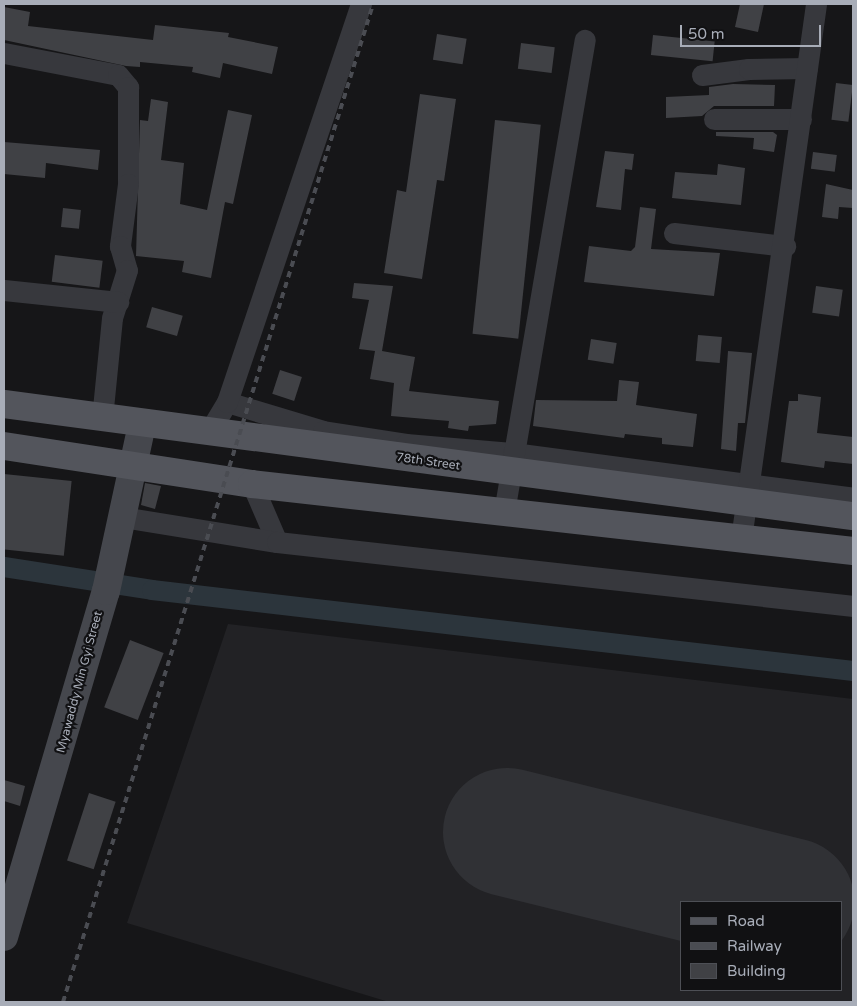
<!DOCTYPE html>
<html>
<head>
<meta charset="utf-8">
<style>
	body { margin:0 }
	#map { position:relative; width:857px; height:1006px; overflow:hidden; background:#161618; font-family:"Varela Round",sans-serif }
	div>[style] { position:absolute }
	.built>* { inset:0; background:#222225 }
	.canal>* { height:20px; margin:-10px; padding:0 10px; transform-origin:10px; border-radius:10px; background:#2c353c }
	.runway>* { height:128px; margin:-64px; padding:0 64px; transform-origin:64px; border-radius:64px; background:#303135 }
	.building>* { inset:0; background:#404145; transform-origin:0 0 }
	.street>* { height:21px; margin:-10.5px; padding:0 10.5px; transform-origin:10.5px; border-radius:10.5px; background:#37383d }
	.secondary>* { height:28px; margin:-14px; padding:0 14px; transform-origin:14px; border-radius:14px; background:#45474d }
	.primary>* { height:28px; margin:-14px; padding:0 14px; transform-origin:14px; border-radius:14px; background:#53555c }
	.rail>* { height:4px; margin-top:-2px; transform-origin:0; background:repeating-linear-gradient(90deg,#4a4c52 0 6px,transparent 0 11px) }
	span { translate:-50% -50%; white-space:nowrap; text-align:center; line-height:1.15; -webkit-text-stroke:4.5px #111113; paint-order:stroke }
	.street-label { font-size:12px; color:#a8adb8 }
	.frame { position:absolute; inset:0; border:5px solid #a8adb8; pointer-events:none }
	.legend { position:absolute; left:680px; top:901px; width:162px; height:90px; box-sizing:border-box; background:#111113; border:1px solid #4d4f55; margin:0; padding:6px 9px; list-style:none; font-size:15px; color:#a8adb8 }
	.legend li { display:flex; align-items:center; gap:10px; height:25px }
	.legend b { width:25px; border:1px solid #4d4f55 }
	.scale { position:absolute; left:680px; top:25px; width:141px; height:22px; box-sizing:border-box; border:2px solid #a8adb8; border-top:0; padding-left:6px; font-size:15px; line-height:18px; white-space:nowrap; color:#a8adb8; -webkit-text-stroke:4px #111113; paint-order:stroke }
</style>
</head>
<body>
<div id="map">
	<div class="built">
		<i style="clip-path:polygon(evenodd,228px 624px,853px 699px,853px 1002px,389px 1002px,127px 923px,228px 624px,681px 902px,841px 902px,841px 990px,681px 990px,681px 902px)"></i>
	</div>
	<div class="canal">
		<i style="left:4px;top:567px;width:150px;rotate:8.8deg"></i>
		<i style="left:152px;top:590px;width:706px;rotate:6.59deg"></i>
	</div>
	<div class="runway">
		<i style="left:507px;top:832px;width:292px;rotate:13.9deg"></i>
	</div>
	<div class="building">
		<i style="clip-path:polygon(740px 4px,764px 4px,758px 32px,735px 27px)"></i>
		<i style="clip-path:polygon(4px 7px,30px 12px,28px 26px,153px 40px,155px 25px,229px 33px,228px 37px,278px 47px,272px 74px,223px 63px,220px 78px,192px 72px,193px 67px,140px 62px,140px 67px,126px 66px,4px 40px)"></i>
		<i style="left:437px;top:34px;width:30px;height:26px;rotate:9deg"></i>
		<i style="left:653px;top:35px;width:62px;height:20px;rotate:6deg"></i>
		<i style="left:521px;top:43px;width:34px;height:26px;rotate:7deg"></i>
		<i style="left:836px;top:83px;width:17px;height:37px;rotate:7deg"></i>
		<i style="clip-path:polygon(733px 84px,775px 85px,774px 106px,714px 106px,702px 116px,666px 118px,666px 97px,709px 95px,709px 87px)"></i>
		<i style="clip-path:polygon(420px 94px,456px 99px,444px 181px,437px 180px,422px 279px,384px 273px,397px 190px,406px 192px)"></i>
		<i style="clip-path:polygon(151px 99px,168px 102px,161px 160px,184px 163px,180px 204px,207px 210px,228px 110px,252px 115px,233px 204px,225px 202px,211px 278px,182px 272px,184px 261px,136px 256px,140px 120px,148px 121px)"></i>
		<i style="left:495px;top:120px;width:46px;height:215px;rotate:6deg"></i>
		<i style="clip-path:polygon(716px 132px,773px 132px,777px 135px,774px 152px,753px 149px,754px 138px,716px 136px)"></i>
		<i style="clip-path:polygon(4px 142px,100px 150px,98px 170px,46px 163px,45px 178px,4px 174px)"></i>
		<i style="clip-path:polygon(605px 151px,634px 154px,632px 170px,625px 169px,621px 210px,596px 207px)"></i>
		<i style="left:813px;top:152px;width:24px;height:17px;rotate:7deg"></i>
		<i style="clip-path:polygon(718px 164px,745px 168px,741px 205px,672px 198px,675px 172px,717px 175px)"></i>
		<i style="clip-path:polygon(826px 184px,853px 190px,853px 208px,839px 207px,838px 219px,822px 217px)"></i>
		<i style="clip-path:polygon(640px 207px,656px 209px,651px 249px,720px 253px,714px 296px,584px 282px,589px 246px,631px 251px,635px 247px)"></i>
		<i style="left:63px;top:208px;width:18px;height:19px;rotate:6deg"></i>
		<i style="left:55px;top:255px;width:48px;height:27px;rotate:7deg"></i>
		<i style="clip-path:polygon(354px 283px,393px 286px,382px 351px,415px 357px,409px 391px,499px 401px,496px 424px,469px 426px,468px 431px,448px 428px,449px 421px,391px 416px,394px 383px,370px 379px,375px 351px,359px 349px,369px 300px,352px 298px)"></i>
		<i style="left:816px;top:286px;width:27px;height:27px;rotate:8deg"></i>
		<i style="left:152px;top:307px;width:32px;height:21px;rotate:16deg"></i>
		<i style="left:698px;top:335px;width:24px;height:26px;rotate:5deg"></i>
		<i style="left:591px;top:339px;width:26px;height:21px;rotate:9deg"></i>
		<i style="clip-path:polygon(728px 351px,752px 353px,745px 423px,738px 423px,736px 451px,721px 449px)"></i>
		<i style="left:280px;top:370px;width:23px;height:25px;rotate:18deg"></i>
		<i style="clip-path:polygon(619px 380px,639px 382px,636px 405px,697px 414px,693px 447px,662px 444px,662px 438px,625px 434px,624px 438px,533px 426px,536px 400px,617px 401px)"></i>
		<i style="clip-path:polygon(798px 394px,821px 397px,817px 433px,853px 437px,853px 464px,825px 461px,824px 468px,781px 462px,789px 401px,798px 401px)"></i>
		<i style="left:4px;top:474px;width:68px;height:75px;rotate:6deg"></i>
		<i style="clip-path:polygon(145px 483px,161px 486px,155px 509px,141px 505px)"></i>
		<i style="left:130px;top:640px;width:36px;height:72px;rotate:21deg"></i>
		<i style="clip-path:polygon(4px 780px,25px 786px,20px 806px,4px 801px)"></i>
		<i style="left:89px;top:793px;width:28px;height:71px;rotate:18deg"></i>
	</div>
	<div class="street">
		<i style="left:4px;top:53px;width:116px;rotate:10.9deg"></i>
		<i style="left:118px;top:75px;width:16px;rotate:50deg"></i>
		<i style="left:128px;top:87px;width:97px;rotate:90deg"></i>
		<i style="left:128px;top:184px;width:63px;rotate:97.4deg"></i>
		<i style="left:120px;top:246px;width:25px;rotate:74deg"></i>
		<i style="left:127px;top:270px;width:50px;rotate:107.4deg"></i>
		<i style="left:112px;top:318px;width:100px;rotate:95.7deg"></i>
		<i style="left:702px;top:75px;width:47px;rotate:-7.3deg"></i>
		<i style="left:749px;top:69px;width:58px;rotate:-1deg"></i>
		<i style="left:714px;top:119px;width:87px"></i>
		<i style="left:674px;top:233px;width:112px;rotate:6.7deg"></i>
		<i style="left:4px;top:290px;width:115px;rotate:6deg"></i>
		<i style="left:227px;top:402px;width:100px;rotate:16.8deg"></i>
		<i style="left:323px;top:431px;width:84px;rotate:8.9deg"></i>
		<i style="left:406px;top:444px;width:107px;rotate:4.8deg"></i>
		<i style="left:513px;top:453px;width:343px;rotate:7.5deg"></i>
		<i style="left:209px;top:432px;width:35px;rotate:-59deg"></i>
		<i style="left:227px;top:402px;width:420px;rotate:-71.4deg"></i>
		<i style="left:252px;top:484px;width:63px;rotate:66.7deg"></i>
		<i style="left:504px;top:512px;width:479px;rotate:-80.3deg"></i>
		<i style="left:122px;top:517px;width:157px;rotate:9.2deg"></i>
		<i style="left:277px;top:542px;width:580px;rotate:6.34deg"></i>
		<i style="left:741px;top:539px;width:540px;rotate:-82.02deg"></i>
	</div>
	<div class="secondary">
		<i style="left:4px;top:937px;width:361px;rotate:-73.6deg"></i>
		<i style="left:106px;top:591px;width:171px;rotate:-77.8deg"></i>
	</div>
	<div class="primary">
		<i style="left:4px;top:404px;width:856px;rotate:7.52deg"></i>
		<i style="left:4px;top:446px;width:251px;rotate:8.7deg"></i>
		<i style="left:252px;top:484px;width:605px;rotate:6.36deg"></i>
	</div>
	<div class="rail">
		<i style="left:63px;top:1002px;width:1045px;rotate:-72.74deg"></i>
	</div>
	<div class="street-label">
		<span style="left:428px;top:462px;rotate:8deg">78th Street</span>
		<span style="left:80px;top:682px;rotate:-75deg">Myawaddy Min Gyi Street</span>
	</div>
	<div class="frame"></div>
	<ul class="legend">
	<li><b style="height:6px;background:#53555c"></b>Road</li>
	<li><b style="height:6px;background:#4a4c52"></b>Railway</li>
	<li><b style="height:14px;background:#404145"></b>Building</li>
	</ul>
	<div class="scale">50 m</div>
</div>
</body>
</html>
